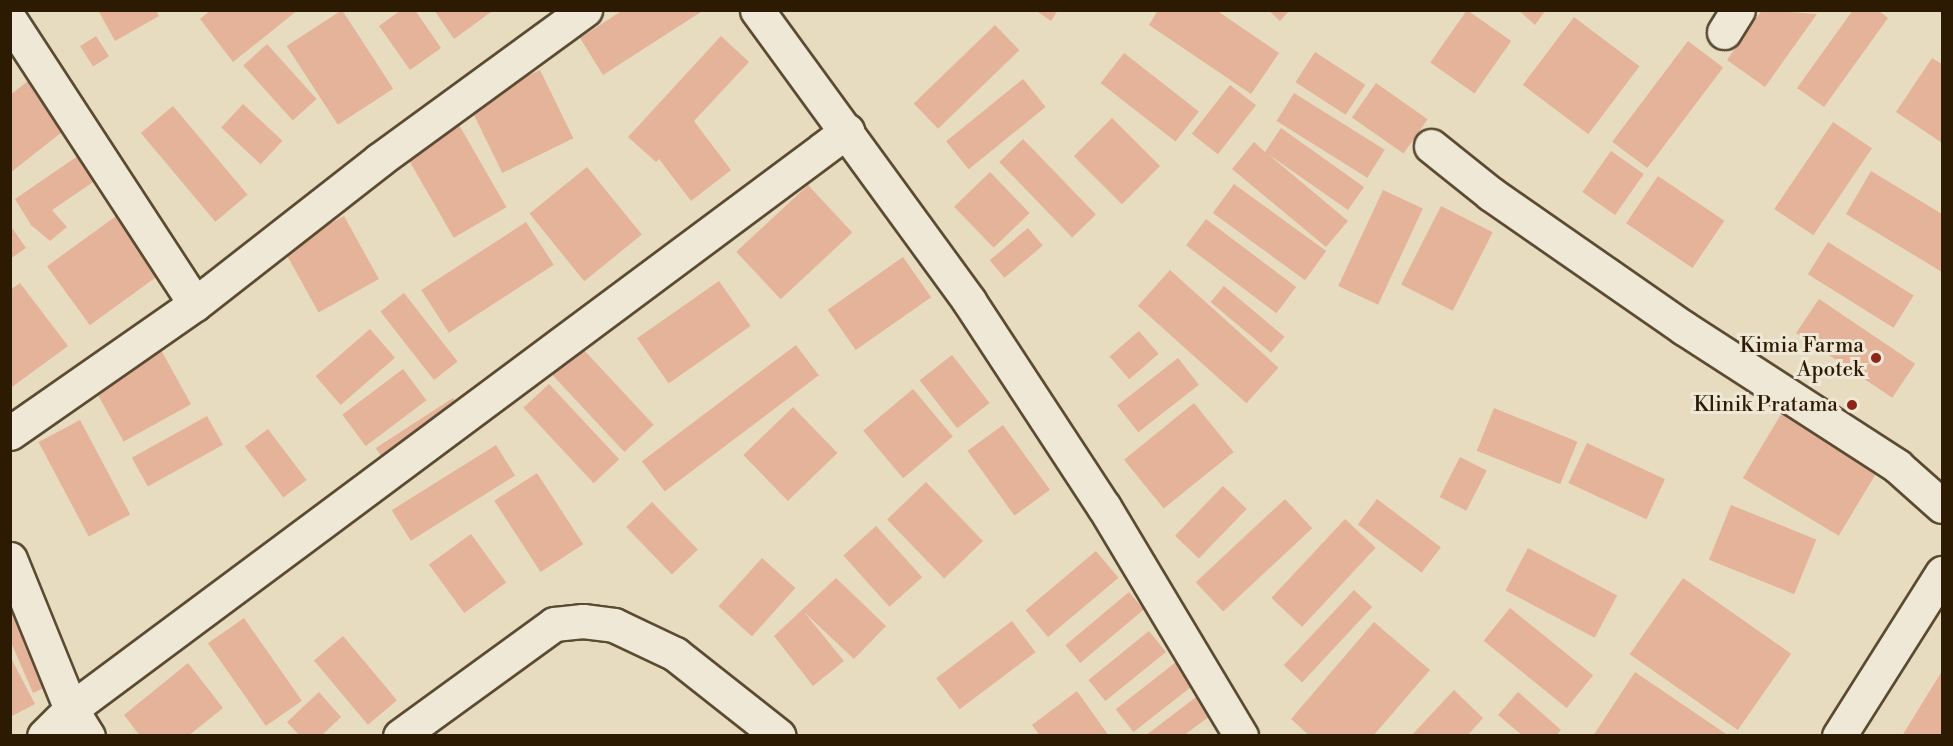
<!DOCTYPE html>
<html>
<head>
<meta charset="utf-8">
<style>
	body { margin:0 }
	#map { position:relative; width:1953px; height:746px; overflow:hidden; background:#e8dcc0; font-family:"Libre Bodoni",serif }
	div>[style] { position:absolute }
	.building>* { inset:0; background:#e4b39a; transform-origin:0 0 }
	.roads { filter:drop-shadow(2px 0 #5b4b32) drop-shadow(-2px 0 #5b4b32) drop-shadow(0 2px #5b4b32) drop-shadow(0 -2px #5b4b32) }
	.street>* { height:33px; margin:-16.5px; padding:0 16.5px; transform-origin:16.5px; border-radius:16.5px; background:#f0e8d6 }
	.secondary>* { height:33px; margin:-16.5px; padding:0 16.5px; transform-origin:16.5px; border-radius:16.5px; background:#f0e8d6 }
	.dots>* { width:16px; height:16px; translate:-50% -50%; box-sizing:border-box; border:3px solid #f0e8d6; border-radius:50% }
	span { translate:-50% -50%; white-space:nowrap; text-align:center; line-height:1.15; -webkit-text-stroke:6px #f0e8d6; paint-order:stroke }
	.poi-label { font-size:21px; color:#2c1b02 }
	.right { translate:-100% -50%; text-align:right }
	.frame { position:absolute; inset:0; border:12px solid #2c1b02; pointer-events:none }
</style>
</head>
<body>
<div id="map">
	<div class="building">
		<i style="clip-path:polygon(98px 10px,156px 10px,159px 16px,115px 41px)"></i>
		<i style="clip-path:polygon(211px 10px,298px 10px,233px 62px,200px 19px)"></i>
		<i style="left:342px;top:10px;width:94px;height:66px;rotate:57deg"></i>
		<i style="clip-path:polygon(401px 10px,415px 10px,441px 48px,410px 70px,379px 26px)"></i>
		<i style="clip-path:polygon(434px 10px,490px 10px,491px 12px,454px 39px)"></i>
		<i style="clip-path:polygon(623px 10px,704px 10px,603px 75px,580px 38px)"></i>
		<i style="clip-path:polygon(1035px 10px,1058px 10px,1051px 21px)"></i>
		<i style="clip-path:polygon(1158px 10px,1216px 10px,1279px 53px,1251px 94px,1149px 25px)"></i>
		<i style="clip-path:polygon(1268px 10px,1290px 10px,1280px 21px)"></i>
		<i style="left:1467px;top:10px;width:54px;height:64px;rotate:35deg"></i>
		<i style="clip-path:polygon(1518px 10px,1546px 10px,1535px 25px)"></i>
		<i style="clip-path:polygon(1762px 10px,1817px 14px,1765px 87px,1727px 60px)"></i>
		<i style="clip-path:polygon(1853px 10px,1878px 10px,1888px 18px,1824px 107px,1797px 88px)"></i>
		<i style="left:1574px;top:17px;width:82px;height:85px;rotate:37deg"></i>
		<i style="left:995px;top:25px;width:35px;height:113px;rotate:46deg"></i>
		<i style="left:96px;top:36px;width:24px;height:19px;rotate:57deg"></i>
		<i style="clip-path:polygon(721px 36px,749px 62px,694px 121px,731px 170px,691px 201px,659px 159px,656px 162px,628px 137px)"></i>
		<i style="left:1688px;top:41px;width:44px;height:126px;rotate:37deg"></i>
		<i style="left:267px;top:44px;width:74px;height:32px;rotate:48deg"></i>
		<i style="left:1315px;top:52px;width:60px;height:36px;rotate:33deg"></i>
		<i style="left:1124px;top:53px;width:95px;height:38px;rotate:38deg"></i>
		<i style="clip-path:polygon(1932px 58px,1942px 64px,1942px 143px,1896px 112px)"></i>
		<i style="left:540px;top:70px;width:76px;height:79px;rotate:64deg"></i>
		<i style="clip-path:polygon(33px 77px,71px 125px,10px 173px,10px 95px)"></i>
		<i style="left:1023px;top:79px;width:36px;height:99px;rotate:51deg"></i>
		<i style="left:1376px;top:83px;width:63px;height:42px;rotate:35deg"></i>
		<i style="left:1230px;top:85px;width:33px;height:62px;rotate:38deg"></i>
		<i style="left:1294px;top:93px;width:107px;height:33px;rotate:32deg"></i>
		<i style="left:243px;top:104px;width:54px;height:32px;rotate:43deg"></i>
		<i style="left:173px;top:106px;width:116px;height:42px;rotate:50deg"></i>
		<i style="left:455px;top:118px;width:103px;height:61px;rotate:60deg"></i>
		<i style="left:1112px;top:118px;width:68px;height:54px;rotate:45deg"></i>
		<i style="left:1833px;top:122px;width:47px;height:105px;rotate:34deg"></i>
		<i style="clip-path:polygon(1281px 128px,1364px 187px,1348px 210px,1268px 154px,1348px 221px,1326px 247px,1232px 169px,1254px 142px,1265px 152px)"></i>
		<i style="left:1023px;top:139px;width:105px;height:33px;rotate:46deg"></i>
		<i style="clip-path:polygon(88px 149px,105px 174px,52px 210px,67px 227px,50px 241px,31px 225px,15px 199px)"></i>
		<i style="left:1611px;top:151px;width:40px;height:50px;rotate:35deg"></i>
		<i style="left:587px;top:167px;width:87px;height:74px;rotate:51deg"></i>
		<i style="clip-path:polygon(1871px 171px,1942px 214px,1942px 272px,1846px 214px)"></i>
		<i style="left:990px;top:172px;width:57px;height:50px;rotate:46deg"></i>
		<i style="left:1658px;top:176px;width:80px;height:57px;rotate:34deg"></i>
		<i style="left:1234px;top:184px;width:114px;height:36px;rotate:36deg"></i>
		<i style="left:808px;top:185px;width:65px;height:98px;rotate:47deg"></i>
		<i style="left:1383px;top:190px;width:44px;height:106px;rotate:25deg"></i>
		<i style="left:1441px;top:206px;width:58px;height:88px;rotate:27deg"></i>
		<i style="left:123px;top:211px;width:73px;height:94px;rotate:54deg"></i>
		<i style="left:344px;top:216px;width:72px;height:69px;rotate:61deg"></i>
		<i style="left:1206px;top:219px;width:113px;height:33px;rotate:37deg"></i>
		<i style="left:526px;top:222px;width:51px;height:125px;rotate:57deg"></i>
		<i style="clip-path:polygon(10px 225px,26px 248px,10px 259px)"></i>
		<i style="left:1028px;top:228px;width:23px;height:50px;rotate:50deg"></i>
		<i style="left:1828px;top:242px;width:101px;height:38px;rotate:32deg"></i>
		<i style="left:903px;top:257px;width:49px;height:92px;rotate:55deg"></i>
		<i style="left:1170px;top:270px;width:146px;height:48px;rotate:42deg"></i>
		<i style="left:719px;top:281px;width:55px;height:100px;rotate:55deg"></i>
		<i style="clip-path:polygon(20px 283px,68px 346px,12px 387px,10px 290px)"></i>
		<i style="left:1224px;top:286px;width:79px;height:21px;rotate:40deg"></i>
		<i style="left:404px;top:293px;width:87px;height:30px;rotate:52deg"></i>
		<i style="left:1819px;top:299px;width:116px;height:41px;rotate:34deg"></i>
		<i style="left:370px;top:329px;width:38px;height:72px;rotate:49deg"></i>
		<i style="left:1139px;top:331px;width:30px;height:39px;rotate:49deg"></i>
		<i style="left:796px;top:345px;width:38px;height:193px;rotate:53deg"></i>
		<i style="left:582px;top:348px;width:105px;height:40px;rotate:47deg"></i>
		<i style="left:161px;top:350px;width:62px;height:77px;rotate:61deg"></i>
		<i style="left:952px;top:355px;width:61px;height:41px;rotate:52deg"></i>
		<i style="left:1178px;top:358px;width:34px;height:77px;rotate:52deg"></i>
		<i style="left:403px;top:369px;width:39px;height:76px;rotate:53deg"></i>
		<i style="left:549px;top:384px;width:103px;height:35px;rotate:47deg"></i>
		<i style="left:913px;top:389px;width:62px;height:65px;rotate:50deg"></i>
		<i style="left:453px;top:398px;width:17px;height:92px;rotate:57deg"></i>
		<i style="left:1194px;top:403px;width:63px;height:90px;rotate:51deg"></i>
		<i style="left:1786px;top:406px;width:112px;height:84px;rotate:31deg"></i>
		<i style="left:793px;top:407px;width:64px;height:69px;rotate:46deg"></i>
		<i style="left:1494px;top:408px;width:90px;height:46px;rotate:22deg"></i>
		<i style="left:207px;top:416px;width:33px;height:86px;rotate:61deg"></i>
		<i style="left:80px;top:420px;width:107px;height:47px;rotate:62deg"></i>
		<i style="left:1003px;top:425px;width:80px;height:44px;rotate:54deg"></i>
		<i style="left:268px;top:429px;width:64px;height:29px;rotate:53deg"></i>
		<i style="left:1587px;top:443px;width:86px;height:44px;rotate:25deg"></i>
		<i style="left:496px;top:445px;width:36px;height:123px;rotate:58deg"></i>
		<i style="left:1460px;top:457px;width:30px;height:45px;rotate:27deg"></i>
		<i style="left:537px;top:473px;width:85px;height:51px;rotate:57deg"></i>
		<i style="left:926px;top:482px;width:82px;height:54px;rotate:46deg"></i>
		<i style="left:1223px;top:486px;width:33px;height:69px;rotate:44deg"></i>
		<i style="left:1285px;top:499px;width:40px;height:122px;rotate:47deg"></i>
		<i style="left:1377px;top:499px;width:80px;height:32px;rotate:37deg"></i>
		<i style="left:652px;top:502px;width:66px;height:36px;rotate:46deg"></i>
		<i style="left:1731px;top:505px;width:92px;height:59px;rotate:22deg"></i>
		<i style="left:1345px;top:519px;width:42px;height:108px;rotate:43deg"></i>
		<i style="left:876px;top:526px;width:69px;height:44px;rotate:48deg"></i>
		<i style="left:471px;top:534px;width:60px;height:52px;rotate:54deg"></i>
		<i style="left:1528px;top:548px;width:101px;height:48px;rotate:28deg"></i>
		<i style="left:1096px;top:551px;width:35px;height:92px;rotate:50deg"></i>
		<i style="left:762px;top:558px;width:45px;height:65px;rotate:42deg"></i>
		<i style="clip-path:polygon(10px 574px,57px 682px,33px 693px,10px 640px)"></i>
		<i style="clip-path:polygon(836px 578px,886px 626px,854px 659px,804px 612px,844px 661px,813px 686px,774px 636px)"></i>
		<i style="left:1683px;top:578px;width:132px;height:93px;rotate:35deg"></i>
		<i style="left:1354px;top:590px;width:25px;height:103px;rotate:43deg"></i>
		<i style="left:1129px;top:592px;width:23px;height:83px;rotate:50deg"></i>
		<i style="left:1510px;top:608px;width:107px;height:42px;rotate:39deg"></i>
		<i style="left:244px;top:618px;width:101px;height:44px;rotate:55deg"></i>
		<i style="left:1012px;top:621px;width:39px;height:95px;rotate:53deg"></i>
		<i style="clip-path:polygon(1374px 622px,1430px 670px,1373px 736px,1310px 736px,1291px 719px)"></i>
		<i style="left:1149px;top:631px;width:27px;height:78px;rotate:51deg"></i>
		<i style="left:343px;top:636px;width:84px;height:38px;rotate:50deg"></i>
		<i style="left:1185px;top:655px;width:29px;height:88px;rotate:52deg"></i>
		<i style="clip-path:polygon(10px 656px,35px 704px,10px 717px)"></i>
		<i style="clip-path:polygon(188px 663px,223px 708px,188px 736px,140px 736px,124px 715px)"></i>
		<i style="clip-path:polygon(1942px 671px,1942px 736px,1902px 736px)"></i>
		<i style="clip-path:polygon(1635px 672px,1729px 736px,1593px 736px)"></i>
		<i style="clip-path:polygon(1454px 690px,1483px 718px,1467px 736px,1411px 736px)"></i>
		<i style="clip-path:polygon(1077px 691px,1109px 736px,1040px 736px,1032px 725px)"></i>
		<i style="clip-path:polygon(319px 692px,341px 717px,321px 736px,300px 736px,287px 722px)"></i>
		<i style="clip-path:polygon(1518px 692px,1561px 730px,1556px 736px,1523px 736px,1498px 715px)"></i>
		<i style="clip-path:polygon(1196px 697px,1210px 716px,1183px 736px,1145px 736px)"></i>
	</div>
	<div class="roads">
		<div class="street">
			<i style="left:757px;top:10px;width:360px;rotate:53.9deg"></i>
			<i style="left:969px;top:301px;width:246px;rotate:56.8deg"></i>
			<i style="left:1104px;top:507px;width:267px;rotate:59.1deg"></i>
			<i style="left:10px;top:20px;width:339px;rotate:56.9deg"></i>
			<i style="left:1724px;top:32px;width:26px;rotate:-58deg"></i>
			<i style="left:1431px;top:146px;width:77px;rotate:38.7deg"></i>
			<i style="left:1491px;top:194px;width:235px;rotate:34.8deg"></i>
			<i style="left:1684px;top:328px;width:254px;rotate:32.9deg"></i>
			<i style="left:1897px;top:466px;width:60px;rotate:41.6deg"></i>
			<i style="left:10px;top:433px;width:226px;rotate:-34.9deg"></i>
			<i style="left:195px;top:304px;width:234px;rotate:-38deg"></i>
			<i style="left:379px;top:160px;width:255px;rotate:-36.1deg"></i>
			<i style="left:10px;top:559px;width:162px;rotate:67.9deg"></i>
			<i style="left:71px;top:709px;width:32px;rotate:58deg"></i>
			<i style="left:44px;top:736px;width:38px;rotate:-45deg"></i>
			<i style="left:71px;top:709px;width:968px;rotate:-36.68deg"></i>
			<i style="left:400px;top:736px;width:190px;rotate:-36deg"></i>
			<i style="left:554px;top:624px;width:29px;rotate:-6deg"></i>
			<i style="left:583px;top:621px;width:31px;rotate:7deg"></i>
			<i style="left:614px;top:625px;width:68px;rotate:25.4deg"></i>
			<i style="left:675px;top:654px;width:132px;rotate:38.3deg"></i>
		</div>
		<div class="secondary">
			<i style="left:1839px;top:736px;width:193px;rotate:-57.7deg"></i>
		</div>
	</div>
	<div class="dots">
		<i style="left:1876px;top:358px;background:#8f2418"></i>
		<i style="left:1852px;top:405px;background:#8f2418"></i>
	</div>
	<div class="poi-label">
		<span class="right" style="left:1864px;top:358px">Kimia Farma<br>Apotek</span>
		<span class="right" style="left:1838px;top:405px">Klinik Pratama</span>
	</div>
	<div class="frame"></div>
</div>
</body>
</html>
